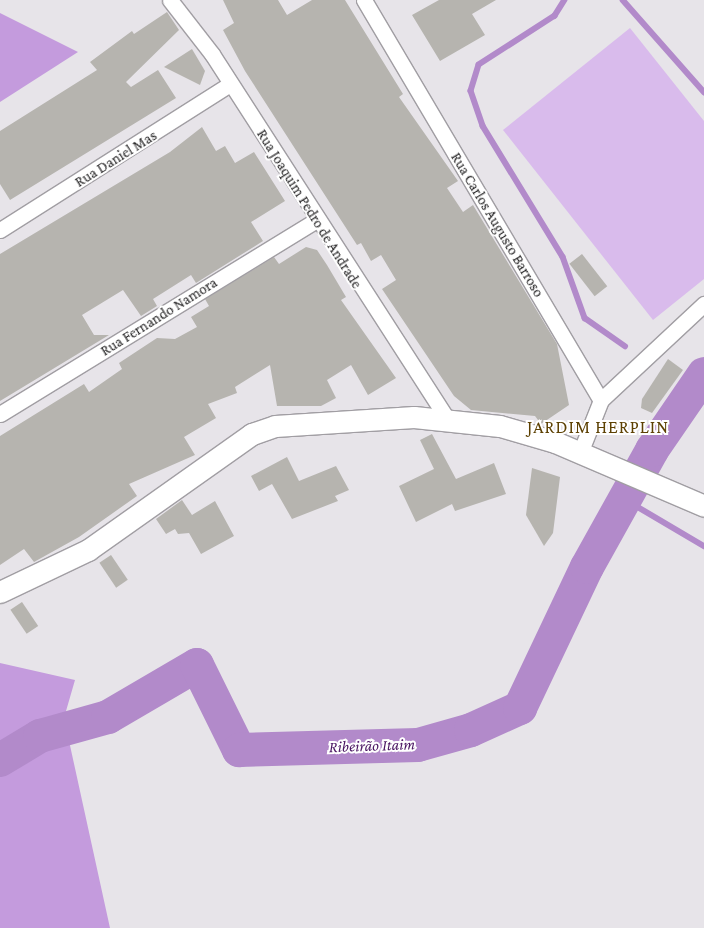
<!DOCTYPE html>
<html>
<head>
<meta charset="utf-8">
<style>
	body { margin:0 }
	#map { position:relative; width:704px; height:928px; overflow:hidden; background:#e7e4e9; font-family:"Crimson Pro",serif }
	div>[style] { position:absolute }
	.green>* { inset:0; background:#d9bbec }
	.forest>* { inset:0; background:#c49bdd }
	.stream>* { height:5.5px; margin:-2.75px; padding:0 2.75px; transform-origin:2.75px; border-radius:2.75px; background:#b28aca }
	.river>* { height:34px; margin:-17px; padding:0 17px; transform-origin:17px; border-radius:17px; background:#b28aca }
	.building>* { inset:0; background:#b6b4af; transform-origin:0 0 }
	.roads { filter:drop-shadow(1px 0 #a19ea3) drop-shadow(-1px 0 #a19ea3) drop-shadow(0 1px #a19ea3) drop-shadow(0 -1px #a19ea3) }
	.minor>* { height:15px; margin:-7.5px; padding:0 7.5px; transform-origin:7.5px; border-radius:7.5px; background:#fff }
	.secondary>* { height:21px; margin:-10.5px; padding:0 10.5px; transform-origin:10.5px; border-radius:10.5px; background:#fff }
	span { translate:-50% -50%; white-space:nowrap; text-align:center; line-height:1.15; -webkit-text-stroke:4px #fff; paint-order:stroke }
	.street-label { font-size:15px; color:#232223 }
	.water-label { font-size:16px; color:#491461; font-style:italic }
	.quarter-label { font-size:18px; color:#5d4103; letter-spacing:1px }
</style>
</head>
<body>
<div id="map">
	<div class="green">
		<i style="clip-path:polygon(630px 28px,704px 121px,704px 279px,653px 320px,503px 130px)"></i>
	</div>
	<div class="forest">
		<i style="clip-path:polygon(0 13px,78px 52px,0 102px)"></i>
		<i style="clip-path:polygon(0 663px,75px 680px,64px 718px,110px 928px,0 928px)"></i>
	</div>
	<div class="stream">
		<i style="left:565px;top:0;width:19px;rotate:122deg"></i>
		<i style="left:555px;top:16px;width:90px;rotate:147.2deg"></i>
		<i style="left:479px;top:65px;width:27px;rotate:107deg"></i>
		<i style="left:471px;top:91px;width:37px;rotate:71deg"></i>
		<i style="left:483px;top:126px;width:153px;rotate:58.6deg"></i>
		<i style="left:563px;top:257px;width:65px;rotate:70.2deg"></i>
		<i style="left:585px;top:318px;width:49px;rotate:35deg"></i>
		<i style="left:623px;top:0;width:123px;rotate:48.6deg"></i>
		<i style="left:626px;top:500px;width:91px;rotate:30.5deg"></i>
	</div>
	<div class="river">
		<i style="left:0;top:760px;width:47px;rotate:-31deg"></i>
		<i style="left:40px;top:736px;width:71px;rotate:-15.6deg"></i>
		<i style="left:108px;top:717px;width:103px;rotate:-30.3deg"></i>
		<i style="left:197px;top:665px;width:95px;rotate:63.7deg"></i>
		<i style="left:239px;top:750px;width:179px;rotate:-1.6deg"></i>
		<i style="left:418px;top:745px;width:55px;rotate:-15.8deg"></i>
		<i style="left:471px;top:730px;width:54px;rotate:-24.2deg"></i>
		<i style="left:520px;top:708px;width:156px;rotate:-64.6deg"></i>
		<i style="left:587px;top:567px;width:134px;rotate:-60.9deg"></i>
		<i style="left:652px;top:450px;width:92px;rotate:-55.6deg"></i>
	</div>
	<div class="building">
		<i style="clip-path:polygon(223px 0,278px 0,287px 15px,312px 0,345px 0,403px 94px,399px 97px,458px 181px,447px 188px,463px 212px,473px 205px,557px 344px,569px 405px,541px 424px,535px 416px,471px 410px,454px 396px,382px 289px,396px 280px,381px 255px,371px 261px,361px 243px,357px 245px,245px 71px,223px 30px,234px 23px)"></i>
		<i style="clip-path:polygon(439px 0,496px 0,472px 14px,485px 35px,440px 61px,412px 15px)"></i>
		<i style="clip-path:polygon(167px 12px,179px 30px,126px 82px,131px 87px,158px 70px,176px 98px,10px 200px,0 184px,0 131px,97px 70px,90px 62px,132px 31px,134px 34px)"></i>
		<i style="clip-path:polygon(192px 49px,205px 71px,200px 85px,164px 67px)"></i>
		<i style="clip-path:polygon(202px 127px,216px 151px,225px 146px,235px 163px,254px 152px,285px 201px,251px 222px,263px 241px,196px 283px,191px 275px,153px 299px,157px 306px,141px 316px,123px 290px,82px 315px,94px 335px,109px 335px,0 401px,0 254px,170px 152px)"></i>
		<i style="clip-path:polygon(306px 247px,317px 250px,327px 265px,346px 297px,341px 300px,396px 378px,368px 395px,351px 365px,327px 380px,336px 398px,321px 406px,277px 406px,270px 365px,235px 387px,237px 393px,208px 404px,216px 418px,184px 437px,195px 455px,129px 484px,137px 496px,79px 537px,34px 562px,24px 549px,0 565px,0 436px,84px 384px,89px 392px,122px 369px,119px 363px,157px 338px,175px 339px,197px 327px,191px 317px,209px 306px,205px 299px,274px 257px,279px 264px)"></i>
		<i style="left:582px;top:254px;width:41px;height:16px;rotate:52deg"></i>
		<i style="clip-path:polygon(668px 359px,683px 370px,652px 413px,641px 408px,642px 399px)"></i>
		<i style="clip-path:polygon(432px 434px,456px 479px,494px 463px,506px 494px,455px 511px,452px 504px,416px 522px,399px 486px,434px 469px,420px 440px)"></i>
		<i style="clip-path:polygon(287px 457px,299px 481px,336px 466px,349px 490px,335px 496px,338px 501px,292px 519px,272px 484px,259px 491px,251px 476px)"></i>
		<i style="clip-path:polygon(532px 468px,560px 477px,553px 533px,544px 546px,526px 515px)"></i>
		<i style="clip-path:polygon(182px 500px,192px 515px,215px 501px,234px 536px,201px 554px,189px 533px,178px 534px,175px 529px,166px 534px,156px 519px)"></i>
		<i style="left:111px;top:555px;width:30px;height:14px;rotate:56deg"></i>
		<i style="left:22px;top:602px;width:29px;height:14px;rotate:56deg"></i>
	</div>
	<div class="roads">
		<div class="minor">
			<i style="left:170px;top:0;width:68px;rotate:52.1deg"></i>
			<i style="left:212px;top:54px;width:434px;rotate:57.2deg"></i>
			<i style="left:364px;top:0;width:465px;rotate:59.4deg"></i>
			<i style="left:601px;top:400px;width:57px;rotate:111.6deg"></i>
			<i style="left:0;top:230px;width:272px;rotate:-32.4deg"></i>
			<i style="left:601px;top:400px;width:141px;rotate:-43deg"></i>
			<i style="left:0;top:414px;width:371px;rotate:-31.5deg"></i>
		</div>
		<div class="secondary">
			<i style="left:0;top:592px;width:98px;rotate:-25.5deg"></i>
			<i style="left:88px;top:550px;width:201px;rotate:-35.3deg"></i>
			<i style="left:252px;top:434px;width:24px;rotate:-19deg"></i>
			<i style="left:275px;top:426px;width:139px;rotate:-3.7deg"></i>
			<i style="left:414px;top:417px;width:86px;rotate:6deg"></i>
			<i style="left:500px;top:426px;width:57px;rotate:16.2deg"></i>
			<i style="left:555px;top:442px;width:162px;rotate:23.2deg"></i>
		</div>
	</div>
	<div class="street-label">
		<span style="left:116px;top:159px;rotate:-32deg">Rua Daniel Mas</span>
		<span style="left:309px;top:209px;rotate:58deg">Rua Joaquim Pedro de Andrade</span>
		<span style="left:497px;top:225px;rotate:59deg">Rua Carlos Augusto Barroso</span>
		<span style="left:159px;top:317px;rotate:-32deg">Rua Fernando Namora</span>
	</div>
	<div class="water-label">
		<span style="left:372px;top:746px;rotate:-2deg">Ribeirão Itaim</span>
	</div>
	<div class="quarter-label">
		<span style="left:598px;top:427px">JARDIM HERPLIN</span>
	</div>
</div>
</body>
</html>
